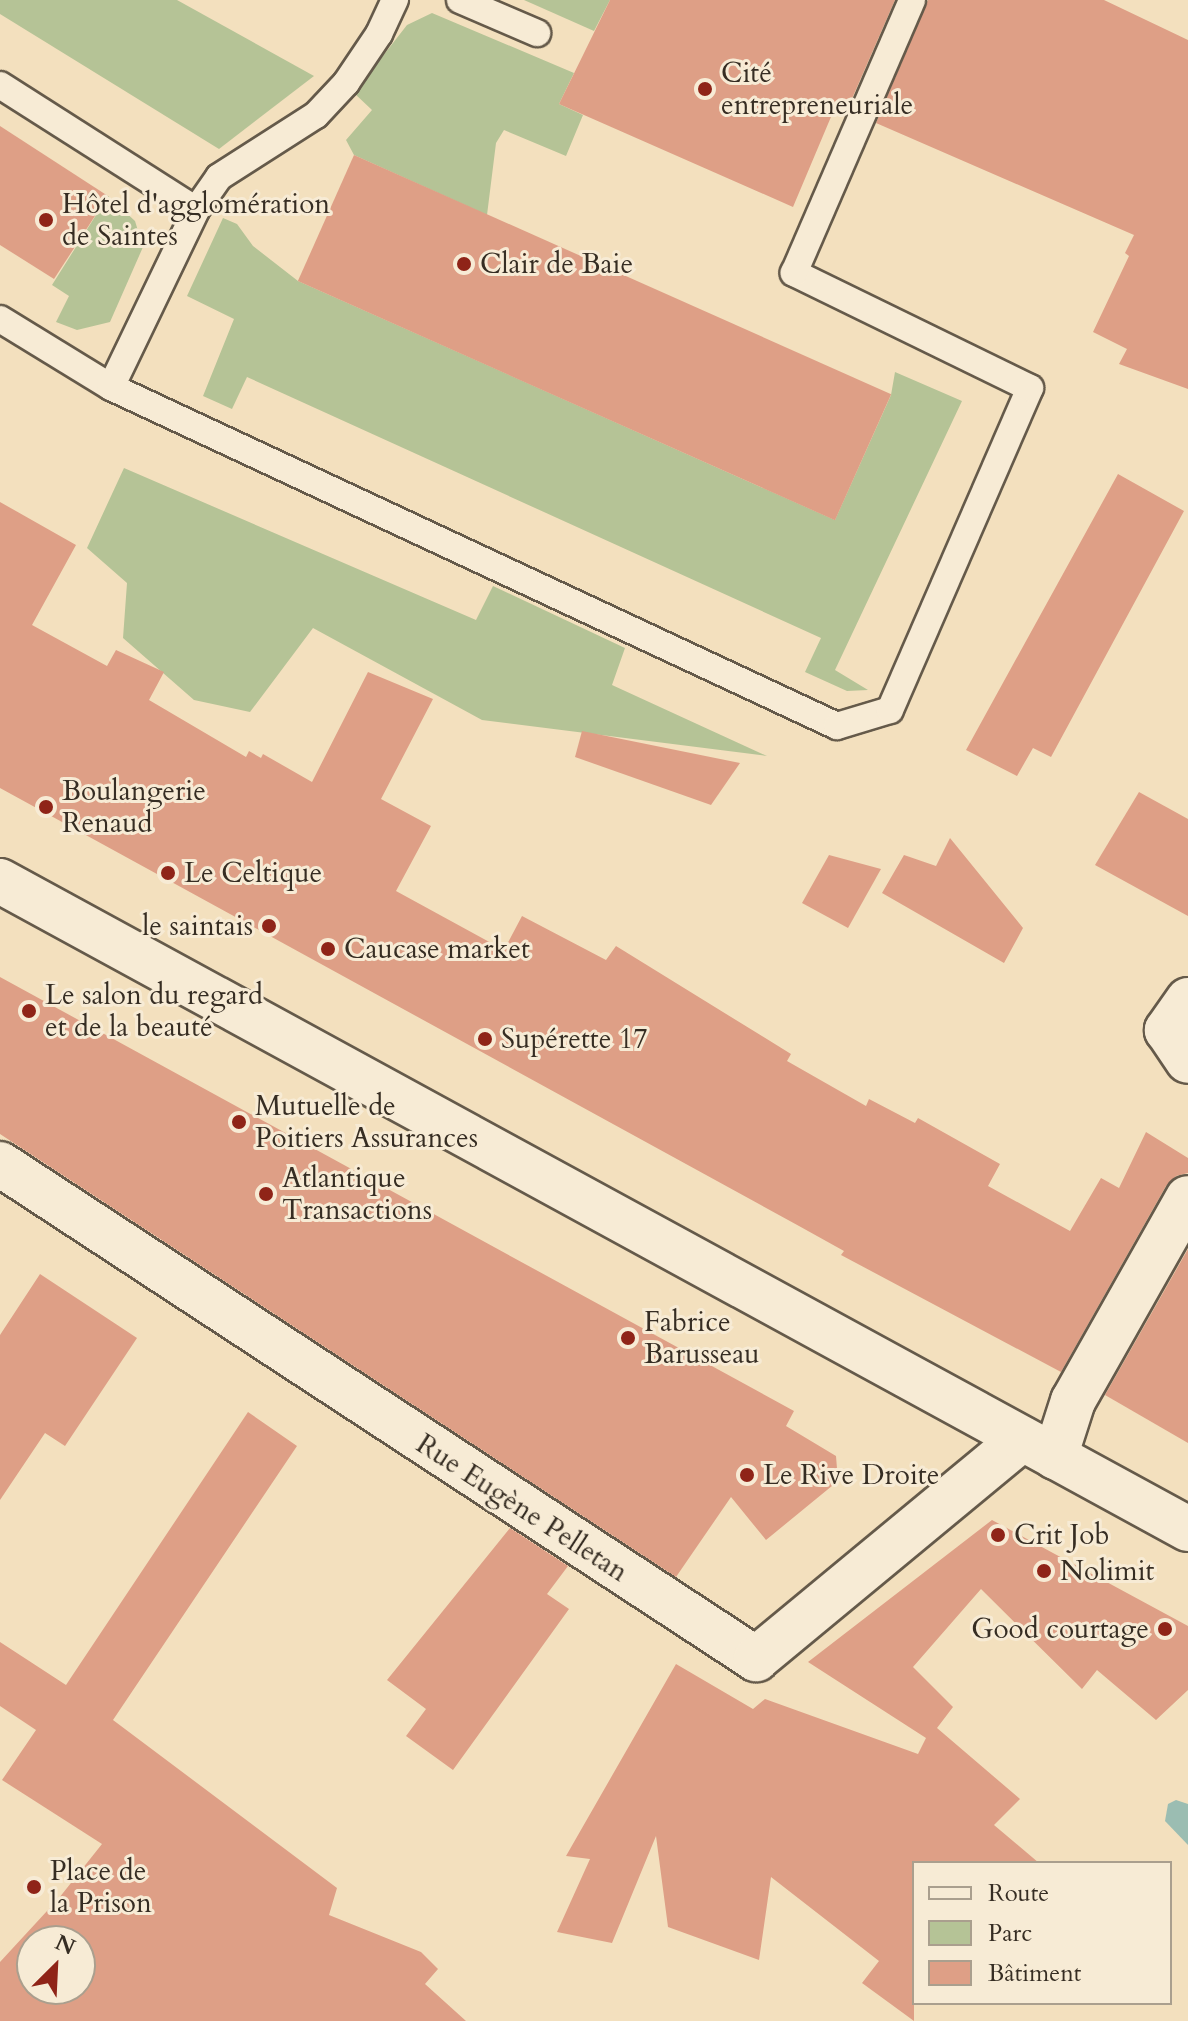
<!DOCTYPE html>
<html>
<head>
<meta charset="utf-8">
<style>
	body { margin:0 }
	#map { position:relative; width:1188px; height:2021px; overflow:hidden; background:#f3e0be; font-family:Cardo,serif }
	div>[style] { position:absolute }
	.green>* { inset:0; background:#b5c396 }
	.water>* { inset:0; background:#9bbdb2 }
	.building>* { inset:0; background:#de9f86; transform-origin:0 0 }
	.roads { filter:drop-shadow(2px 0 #655a4a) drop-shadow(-2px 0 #655a4a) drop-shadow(0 2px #655a4a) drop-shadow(0 -2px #655a4a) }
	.service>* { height:26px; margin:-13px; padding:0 13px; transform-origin:13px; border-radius:13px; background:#f7ebd5 }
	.minor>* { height:44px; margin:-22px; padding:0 22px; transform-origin:22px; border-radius:22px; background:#f7ebd5 }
	.secondary>* { height:44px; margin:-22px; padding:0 22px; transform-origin:22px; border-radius:22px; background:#f7ebd5 }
	.dots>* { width:22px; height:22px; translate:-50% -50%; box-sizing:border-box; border:4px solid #f7ebd5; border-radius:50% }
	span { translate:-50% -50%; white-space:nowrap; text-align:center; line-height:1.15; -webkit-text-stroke:6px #f7ebd5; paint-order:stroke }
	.poi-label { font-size:28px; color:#362d23 }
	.left { translate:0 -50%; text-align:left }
	.right { translate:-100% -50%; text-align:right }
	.street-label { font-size:28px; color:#362d23 }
	.legend { position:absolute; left:912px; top:1861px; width:260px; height:144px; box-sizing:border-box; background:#f7ebd5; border:2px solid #aa9f8e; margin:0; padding:10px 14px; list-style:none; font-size:24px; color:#362d23 }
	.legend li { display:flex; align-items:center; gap:16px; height:40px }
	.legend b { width:40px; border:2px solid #aa9f8e }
	.north { position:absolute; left:16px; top:1925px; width:80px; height:80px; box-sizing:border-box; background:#f7ebd5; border:2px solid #aa9f8e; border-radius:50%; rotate:24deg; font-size:22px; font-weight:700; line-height:32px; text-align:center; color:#362d23 }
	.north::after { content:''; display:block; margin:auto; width:28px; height:36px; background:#8f2418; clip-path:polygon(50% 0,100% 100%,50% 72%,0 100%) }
</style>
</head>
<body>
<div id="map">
	<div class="green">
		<i style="clip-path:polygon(0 0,177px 0,314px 76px,219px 149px,0 14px)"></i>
		<i style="clip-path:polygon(524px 0,610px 0,594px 31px)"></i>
		<i style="clip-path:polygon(432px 13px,574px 73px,559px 104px,583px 115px,566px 156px,504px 130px,496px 143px,487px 215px,354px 155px,346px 140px,372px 110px,354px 93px,407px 25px)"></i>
		<i style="clip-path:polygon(108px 196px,135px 221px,143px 247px,110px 322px,77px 330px,56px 322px,69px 296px,52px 285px)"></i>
		<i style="clip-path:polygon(223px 218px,237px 224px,253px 246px,298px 281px,835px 520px,891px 395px,895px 372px,962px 401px,835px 670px,868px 690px,847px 691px,805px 672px,821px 638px,247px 377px,232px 409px,203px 396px,234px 319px,187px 296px)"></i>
		<i style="clip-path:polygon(124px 468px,476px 620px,493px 586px,625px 648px,612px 685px,767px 756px,482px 720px,313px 628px,250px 712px,194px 700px,123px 638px,127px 583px,87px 548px)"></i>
	</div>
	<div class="water">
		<i style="clip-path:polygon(1176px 1800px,1188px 1804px,1188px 1845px,1165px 1821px,1168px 1804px)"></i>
	</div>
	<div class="building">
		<i style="clip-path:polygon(610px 0,895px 0,847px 110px,836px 105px,793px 207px,559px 104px)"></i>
		<i style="clip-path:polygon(928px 0,1104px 0,1188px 40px,1188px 389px,1119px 364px,1127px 349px,1093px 332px,1129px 256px,1125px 253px,1134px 235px,876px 123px)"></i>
		<i style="clip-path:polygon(0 126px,108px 196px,54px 279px,0 245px)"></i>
		<i style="left:354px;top:155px;width:588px;height:138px;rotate:24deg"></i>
		<i style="clip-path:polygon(1118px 474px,1184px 511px,1051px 757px,1033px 748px,1017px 776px,966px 750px)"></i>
		<i style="clip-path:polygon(0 502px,76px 545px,32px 625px,107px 666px,116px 650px,164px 672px,149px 700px,246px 757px,249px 751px,261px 758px,263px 754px,312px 782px,368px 672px,433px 699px,381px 799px,431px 826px,396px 891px,504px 950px,522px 916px,606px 960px,616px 946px,791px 1054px,787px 1061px,866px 1106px,869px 1099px,915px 1123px,918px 1118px,1000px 1164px,988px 1186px,1070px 1231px,1101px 1178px,1119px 1188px,1146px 1132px,1188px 1158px,1188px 1173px,1176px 1176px,1166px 1186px,1061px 1372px,841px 1255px,844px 1251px,799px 1226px,0 788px)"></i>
		<i style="clip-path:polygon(582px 731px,740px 763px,711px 805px,575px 757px)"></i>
		<i style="clip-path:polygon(1139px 792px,1188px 819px,1188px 916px,1095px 865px)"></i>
		<i style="clip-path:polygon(950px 838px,1023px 928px,1004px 963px,882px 893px,904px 855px,936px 866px)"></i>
		<i style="clip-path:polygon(829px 855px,881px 869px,848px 928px,802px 903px)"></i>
		<i style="clip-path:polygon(0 977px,794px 1411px,786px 1426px,836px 1456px,838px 1481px,766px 1540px,731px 1497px,676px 1577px,0 1134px)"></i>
		<i style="clip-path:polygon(1188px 1249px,1188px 1443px,1105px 1395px)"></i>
		<i style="clip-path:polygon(40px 1274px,137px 1338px,65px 1446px,45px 1433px,0 1500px,0 1335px)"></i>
		<i style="clip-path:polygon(evenodd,248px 1412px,297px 1446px,113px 1720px,337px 1888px,329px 1915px,421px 1952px,438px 1969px,425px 1984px,466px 2021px,0 2021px,0 1962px,59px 1898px,102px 1844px,2px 1780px,36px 1730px,0 1706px,0 1642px,66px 1685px,248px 1412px,32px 1941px,80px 1941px,80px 1989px,32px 1989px,32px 1941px)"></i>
		<i style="clip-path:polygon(992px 1520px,1188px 1626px,1188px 1690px,1156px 1720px,1097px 1670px,1082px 1689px,981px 1589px,913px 1667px,953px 1707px,937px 1728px,1020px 1799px,994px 1825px,1039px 1863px,914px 1863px,914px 2021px,862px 1983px,879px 1961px,771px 1877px,759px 1960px,668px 1927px,656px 1836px,612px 1943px,557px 1932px,590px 1859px,566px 1856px,676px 1664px,753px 1709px,765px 1699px,918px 1754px,926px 1738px,808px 1662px)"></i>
		<i style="clip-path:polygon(510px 1528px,568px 1566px,547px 1594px,569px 1609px,453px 1770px,406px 1736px,426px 1709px,387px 1680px)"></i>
	</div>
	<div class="roads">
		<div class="service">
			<i style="left:460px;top:0;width:84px;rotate:23.2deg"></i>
			<i style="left:0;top:85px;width:232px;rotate:32.5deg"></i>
			<i style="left:0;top:319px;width:130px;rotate:31.5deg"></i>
			<i style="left:111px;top:387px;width:801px;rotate:25.03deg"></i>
			<i style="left:837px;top:726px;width:55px;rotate:-16.8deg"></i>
			<i style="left:890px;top:710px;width:351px;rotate:-66.5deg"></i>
			<i style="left:1030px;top:388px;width:263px;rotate:-154deg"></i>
			<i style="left:794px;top:273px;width:297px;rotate:-66.6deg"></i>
			<i style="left:111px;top:387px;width:196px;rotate:-64.3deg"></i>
			<i style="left:196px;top:210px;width:40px;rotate:-55.1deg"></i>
			<i style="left:219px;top:177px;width:115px;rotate:-32.6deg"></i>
			<i style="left:316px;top:115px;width:44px;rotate:-46.8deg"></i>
			<i style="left:346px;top:83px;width:59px;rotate:-56deg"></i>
			<i style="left:379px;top:34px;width:38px;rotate:-65deg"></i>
		</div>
		<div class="minor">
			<i style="left:1188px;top:1000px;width:37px;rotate:125deg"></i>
			<i style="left:1167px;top:1030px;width:37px;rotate:56deg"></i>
			<i style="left:0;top:1164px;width:904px;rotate:33.22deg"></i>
			<i style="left:756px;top:1659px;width:345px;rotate:-39.6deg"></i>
			<i style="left:1055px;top:1457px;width:59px;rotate:-72.2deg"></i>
			<i style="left:1073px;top:1401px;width:233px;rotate:-60.5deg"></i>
		</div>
		<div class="secondary">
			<i style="left:0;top:881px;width:1353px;rotate:28.61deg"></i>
		</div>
	</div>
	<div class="dots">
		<i style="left:705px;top:89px;background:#8f2418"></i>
		<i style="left:46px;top:220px;background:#8f2418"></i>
		<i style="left:464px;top:264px;background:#8f2418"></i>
		<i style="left:46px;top:807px;background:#8f2418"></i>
		<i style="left:168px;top:873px;background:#8f2418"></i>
		<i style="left:269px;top:926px;background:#8f2418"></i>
		<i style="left:328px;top:949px;background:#8f2418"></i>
		<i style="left:29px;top:1011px;background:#8f2418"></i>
		<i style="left:485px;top:1039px;background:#8f2418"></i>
		<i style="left:239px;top:1122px;background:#8f2418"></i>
		<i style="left:266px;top:1194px;background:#8f2418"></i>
		<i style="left:628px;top:1338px;background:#8f2418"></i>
		<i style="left:747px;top:1475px;background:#8f2418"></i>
		<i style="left:998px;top:1535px;background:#8f2418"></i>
		<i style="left:1044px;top:1571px;background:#8f2418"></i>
		<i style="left:1165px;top:1629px;background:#8f2418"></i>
		<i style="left:34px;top:1887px;background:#8f2418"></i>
	</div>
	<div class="poi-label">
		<span class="left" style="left:721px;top:89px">Cité<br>entrepreneuriale</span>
		<span class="left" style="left:62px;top:220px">Hôtel d'agglomération<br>de Saintes</span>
		<span class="left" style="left:480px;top:264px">Clair de Baie</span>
		<span class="left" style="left:62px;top:807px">Boulangerie<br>Renaud</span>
		<span class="left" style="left:184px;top:873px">Le Celtique</span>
		<span class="right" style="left:253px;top:926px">le saintais</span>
		<span class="left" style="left:344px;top:949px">Caucase market</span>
		<span class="left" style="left:45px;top:1011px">Le salon du regard<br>et de la beauté</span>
		<span class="left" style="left:501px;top:1039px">Supérette 17</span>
		<span class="left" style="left:255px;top:1122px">Mutuelle de<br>Poitiers Assurances</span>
		<span class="left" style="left:282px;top:1194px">Atlantique<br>Transactions</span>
		<span class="left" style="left:644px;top:1338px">Fabrice<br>Barusseau</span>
		<span class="left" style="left:763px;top:1475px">Le Rive Droite</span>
		<span class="left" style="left:1014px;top:1535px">Crit Job</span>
		<span class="left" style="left:1060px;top:1571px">Nolimit</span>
		<span class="right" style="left:1149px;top:1629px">Good courtage</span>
		<span class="left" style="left:50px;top:1887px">Place de<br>la Prison</span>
	</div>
	<div class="street-label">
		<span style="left:522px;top:1508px;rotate:33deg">Rue Eugène Pelletan</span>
	</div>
	<ul class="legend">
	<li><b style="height:10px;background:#f7ebd5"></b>Route</li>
	<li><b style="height:22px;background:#b5c396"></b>Parc</li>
	<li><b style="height:22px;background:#de9f86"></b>Bâtiment</li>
	</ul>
	<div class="north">N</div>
</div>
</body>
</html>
